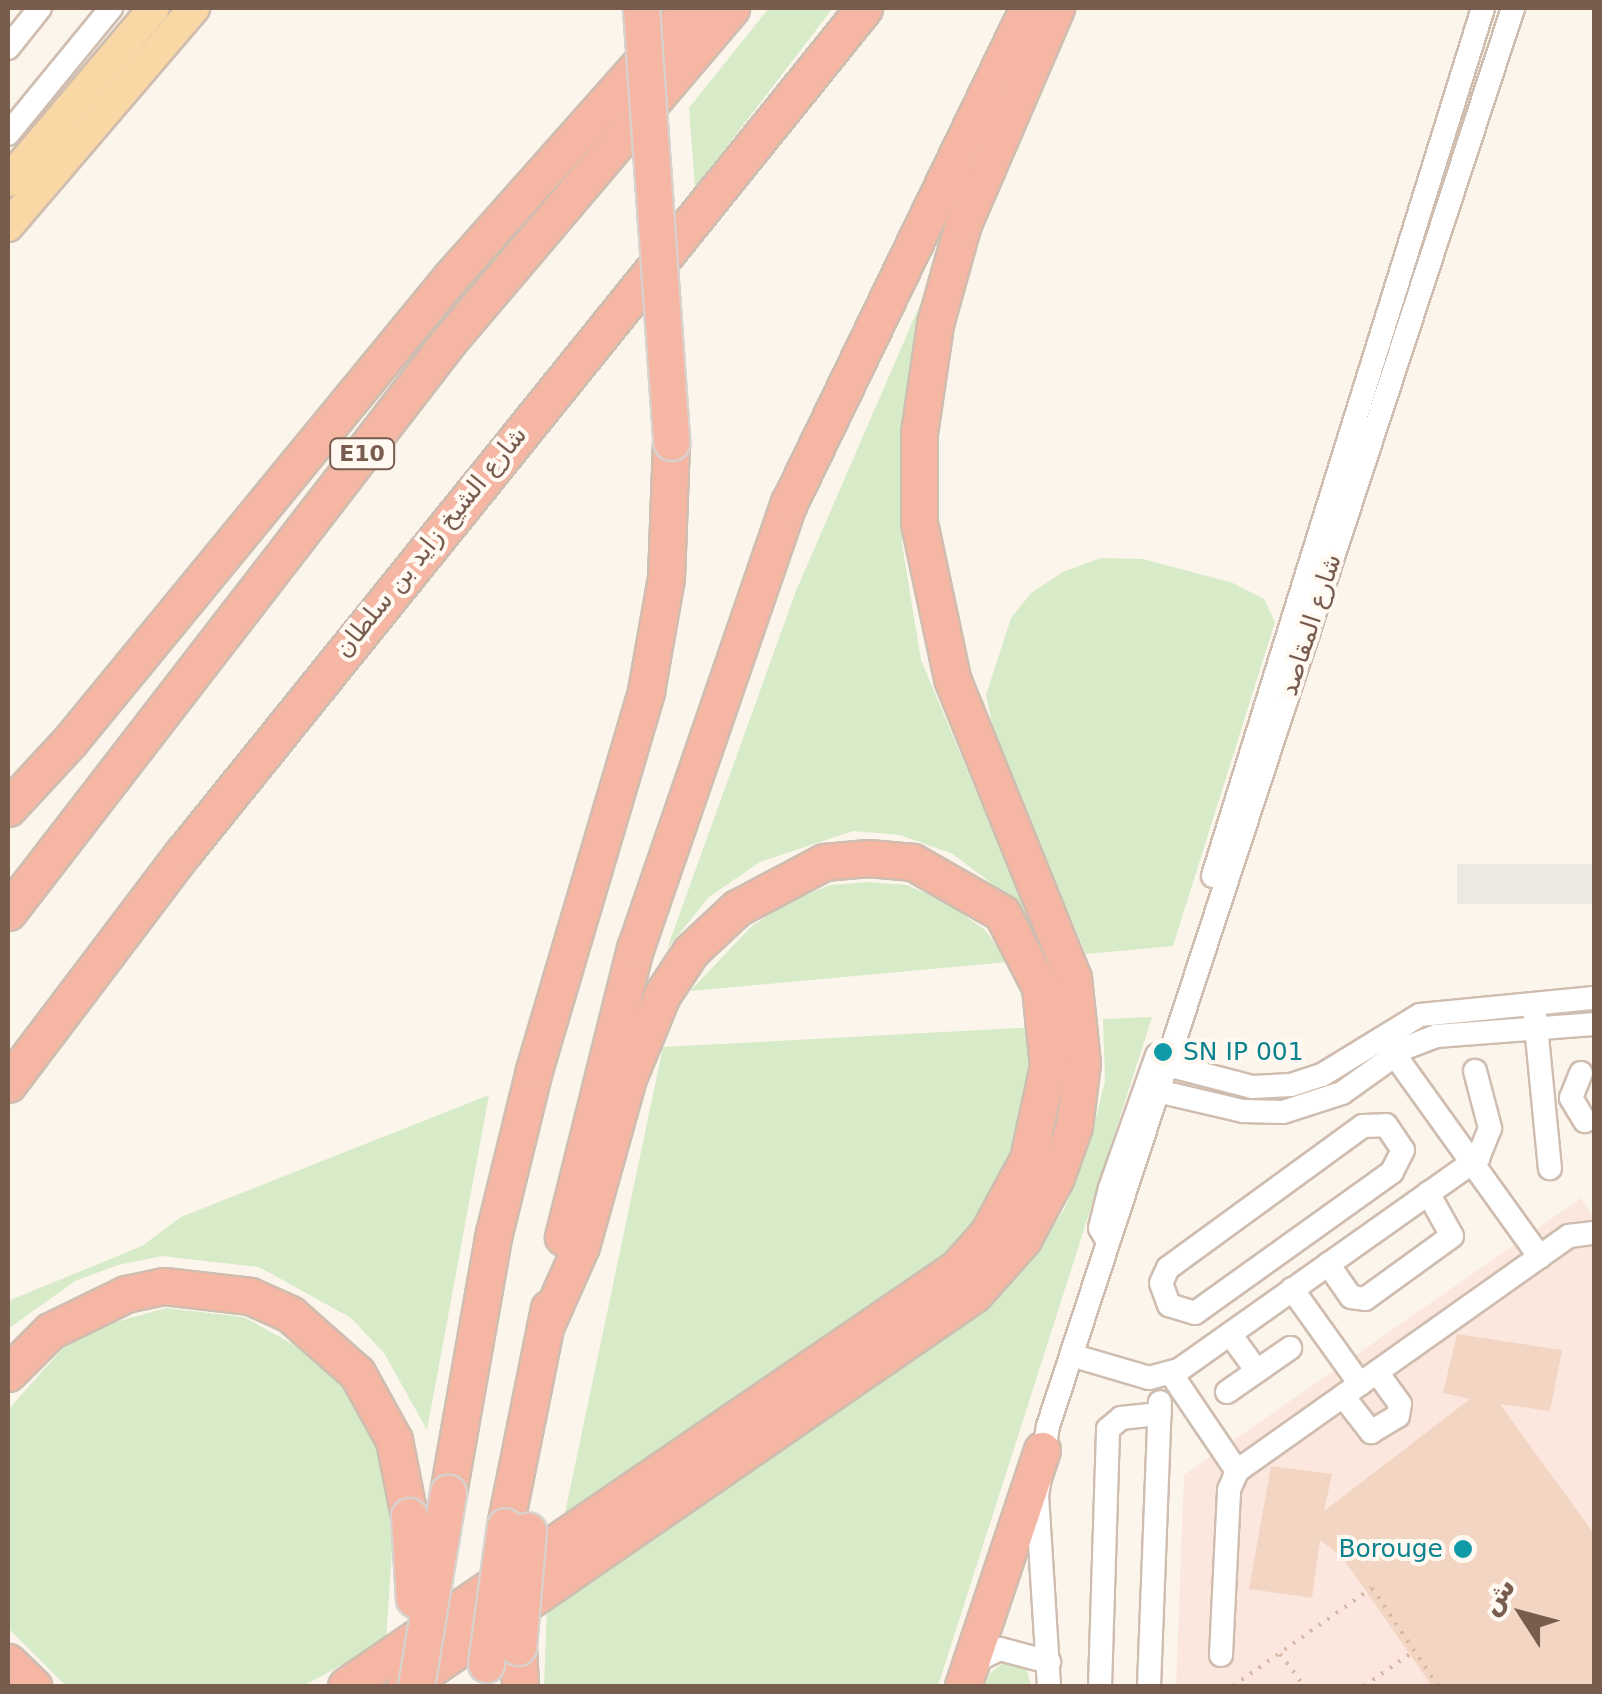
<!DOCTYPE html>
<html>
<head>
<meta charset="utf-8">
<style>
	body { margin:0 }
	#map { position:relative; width:1602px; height:1694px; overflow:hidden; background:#fcf5eb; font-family:"DejaVu Sans","Noto Naskh Arabic",sans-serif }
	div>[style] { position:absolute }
	.commercial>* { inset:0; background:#fce7df }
	.industrial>* { inset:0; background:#eee8e3; transform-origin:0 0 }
	.green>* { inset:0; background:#d7ebc9 }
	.building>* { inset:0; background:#f2d5c3 }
	.path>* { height:4px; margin-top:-2px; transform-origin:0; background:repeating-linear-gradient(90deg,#d7b8a5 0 2.5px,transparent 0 10.5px) }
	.roads { filter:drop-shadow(2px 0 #cfbdb0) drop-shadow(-2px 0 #cfbdb0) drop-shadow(0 2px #cfbdb0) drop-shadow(0 -2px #cfbdb0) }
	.minor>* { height:22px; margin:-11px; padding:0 11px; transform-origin:11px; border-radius:11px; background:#fff }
	.major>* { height:30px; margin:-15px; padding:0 15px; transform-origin:15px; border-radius:15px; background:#f9d8a6 }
	.highway>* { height:35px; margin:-17.5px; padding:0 17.5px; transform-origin:17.5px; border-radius:17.5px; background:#f5b7a4 }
	.bridges { filter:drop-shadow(2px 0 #d9d1cd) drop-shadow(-2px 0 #d9d1cd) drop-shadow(0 2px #d9d1cd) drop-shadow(0 -2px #d9d1cd) }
	.highway-bridge>* { height:35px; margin:-17.5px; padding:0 17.5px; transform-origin:17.5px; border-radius:17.5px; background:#f5b7a4 }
	.dots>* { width:28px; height:28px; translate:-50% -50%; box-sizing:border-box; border:5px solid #fff9f2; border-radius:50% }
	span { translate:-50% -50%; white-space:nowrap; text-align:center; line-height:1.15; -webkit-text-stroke:8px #fff9f2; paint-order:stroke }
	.shield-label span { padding:2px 8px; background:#fff9f2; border:2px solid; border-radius:8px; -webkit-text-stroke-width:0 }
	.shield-label { font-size:22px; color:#785c4e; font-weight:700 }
	.street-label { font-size:25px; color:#785c4e }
	.culture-label { font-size:25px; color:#0d838f }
	.left { translate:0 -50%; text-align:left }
	.right { translate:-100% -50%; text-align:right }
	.frame { position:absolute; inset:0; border:10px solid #785c4e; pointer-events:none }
	.north { position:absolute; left:1472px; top:1564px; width:100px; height:100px; -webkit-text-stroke:8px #fff9f2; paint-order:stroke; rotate:306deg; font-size:28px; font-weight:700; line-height:40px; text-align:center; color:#785c4e }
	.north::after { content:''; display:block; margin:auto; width:35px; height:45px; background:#785c4e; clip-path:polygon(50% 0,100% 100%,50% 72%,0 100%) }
</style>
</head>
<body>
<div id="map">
	<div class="commercial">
		<i style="clip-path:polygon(1581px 1198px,1594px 1218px,1594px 1686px,1176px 1686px,1184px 1475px)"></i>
	</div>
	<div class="industrial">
		<i style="left:1594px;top:864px;width:40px;height:137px;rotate:90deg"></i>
	</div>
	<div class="green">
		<i style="clip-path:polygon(769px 8px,833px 8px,695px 188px,689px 108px)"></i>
		<i style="clip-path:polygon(928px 286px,909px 398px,902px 544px,921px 660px,1043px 951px,1005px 894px,953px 854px,900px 835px,853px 831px,760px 862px,709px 897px,667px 949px,796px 591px)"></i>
		<i style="clip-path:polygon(1101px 558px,1143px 559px,1233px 583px,1264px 599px,1275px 622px,1173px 946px,1086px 954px,995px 738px,986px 695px,1011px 618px,1031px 593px,1063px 572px)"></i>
		<i style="clip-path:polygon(868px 882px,907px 885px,946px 902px,985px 930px,1008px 962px,690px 991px,752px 926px,786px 903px,830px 885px)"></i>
		<i style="clip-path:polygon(1152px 1017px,938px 1686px,544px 1686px,547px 1605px,989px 1305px,1027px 1266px,1065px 1208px,1089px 1145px,1105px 1081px,1103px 1019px)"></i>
		<i style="clip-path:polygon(1039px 1027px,1005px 1190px,947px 1256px,562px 1527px,663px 1047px)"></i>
		<i style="clip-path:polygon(489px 1095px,427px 1430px,384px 1353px,351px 1318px,259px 1267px,162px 1256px,118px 1265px,75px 1281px,8px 1329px,8px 1301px,142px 1246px,181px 1217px)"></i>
		<i style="clip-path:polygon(166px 1308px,244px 1317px,317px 1358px,344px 1386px,378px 1448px,393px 1536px,386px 1641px,303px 1686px,66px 1686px,8px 1628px,8px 1410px,62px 1349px,98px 1327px)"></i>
		<i style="clip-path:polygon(1006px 1661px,1027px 1670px,1031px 1686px,985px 1686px,990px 1673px)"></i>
	</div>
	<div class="building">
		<i style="clip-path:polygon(1457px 1334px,1562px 1350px,1550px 1411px,1500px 1404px,1594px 1534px,1594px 1686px,1432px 1686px,1342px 1557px,1320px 1540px,1312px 1598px,1249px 1589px,1271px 1466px,1332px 1474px,1324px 1511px,1470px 1399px,1443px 1393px)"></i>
	</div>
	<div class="path">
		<i style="left:1280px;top:1654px;width:40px;rotate:53deg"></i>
		<i style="left:1233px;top:1686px;width:170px;rotate:-35.2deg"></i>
		<i style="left:1372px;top:1588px;width:118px;rotate:56deg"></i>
		<i style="left:1364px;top:1686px;width:60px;rotate:-34.8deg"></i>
	</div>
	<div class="roads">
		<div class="minor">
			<i style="left:8px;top:48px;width:51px;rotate:-51.3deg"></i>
			<i style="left:8px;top:134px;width:163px;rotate:-50.7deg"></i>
			<i style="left:1213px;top:876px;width:909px;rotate:-72.72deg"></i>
			<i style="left:1535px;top:1016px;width:153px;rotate:84.4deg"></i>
			<i style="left:1394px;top:1054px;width:250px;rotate:54.3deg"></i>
			<i style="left:1156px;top:1062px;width:99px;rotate:14.6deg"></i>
			<i style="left:1252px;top:1087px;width:39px;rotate:-3deg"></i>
			<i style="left:1291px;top:1085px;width:33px;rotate:-18deg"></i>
			<i style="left:1322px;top:1075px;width:115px;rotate:-31.5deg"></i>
			<i style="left:1420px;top:1015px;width:175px;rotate:-5.6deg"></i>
			<i style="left:1581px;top:1073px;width:27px;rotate:112deg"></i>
			<i style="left:1571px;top:1098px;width:27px;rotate:59deg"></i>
			<i style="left:1149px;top:1089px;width:97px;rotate:13.2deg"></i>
			<i style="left:1243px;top:1111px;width:40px;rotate:1.4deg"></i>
			<i style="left:1283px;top:1112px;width:62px;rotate:-17.9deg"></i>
			<i style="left:1342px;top:1093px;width:77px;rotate:-35.5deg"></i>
			<i style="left:1405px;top:1048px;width:33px;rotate:-21deg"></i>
			<i style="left:1436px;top:1036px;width:158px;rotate:-4.3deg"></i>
			<i style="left:1386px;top:1125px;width:30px;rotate:56deg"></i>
			<i style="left:1403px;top:1150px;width:25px;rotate:117deg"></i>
			<i style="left:1392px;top:1172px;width:242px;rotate:144.4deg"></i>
			<i style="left:1195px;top:1313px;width:27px;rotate:-163deg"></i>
			<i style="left:1169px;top:1305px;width:23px;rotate:-110deg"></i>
			<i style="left:1161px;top:1283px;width:17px;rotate:-65deg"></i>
			<i style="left:1168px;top:1268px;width:241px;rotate:-36.1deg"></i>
			<i style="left:1363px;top:1126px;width:23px;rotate:-2deg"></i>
			<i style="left:1107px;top:1240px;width:14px;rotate:-120deg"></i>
			<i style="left:1100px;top:1228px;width:41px;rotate:-76deg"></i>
			<i style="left:1110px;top:1188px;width:141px;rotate:-70.5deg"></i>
			<i style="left:1328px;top:1264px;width:40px;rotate:55.1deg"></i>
			<i style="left:1351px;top:1297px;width:14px;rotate:8deg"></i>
			<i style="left:1365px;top:1299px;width:107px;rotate:-35.9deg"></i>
			<i style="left:1452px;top:1236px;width:49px;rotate:-119.2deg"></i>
			<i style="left:1292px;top:1289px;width:117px;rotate:54.4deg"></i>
			<i style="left:1230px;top:1334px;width:46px;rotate:53.9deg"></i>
			<i style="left:1071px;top:1355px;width:81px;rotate:16.4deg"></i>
			<i style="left:1149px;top:1378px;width:31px;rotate:-15deg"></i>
			<i style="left:1179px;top:1370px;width:367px;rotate:-35.3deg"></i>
			<i style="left:1478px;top:1158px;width:32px;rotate:-68deg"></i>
			<i style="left:1490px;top:1128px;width:59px;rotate:-104.7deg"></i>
			<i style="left:1172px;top:1375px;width:116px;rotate:55.9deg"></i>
			<i style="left:1227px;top:1392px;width:77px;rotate:-34.9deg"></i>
			<i style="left:1343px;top:1396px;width:46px;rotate:52.1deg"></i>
			<i style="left:1371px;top:1432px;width:31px;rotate:-31deg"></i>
			<i style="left:1398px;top:1416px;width:12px;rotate:-81deg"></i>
			<i style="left:1400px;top:1404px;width:39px;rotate:-126deg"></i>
			<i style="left:1221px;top:1655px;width:165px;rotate:-87.2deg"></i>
			<i style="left:1229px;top:1490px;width:21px;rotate:-67deg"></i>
			<i style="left:1237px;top:1471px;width:407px;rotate:-35.3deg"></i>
			<i style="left:1569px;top:1236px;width:25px;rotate:-7deg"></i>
			<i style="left:969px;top:1664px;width:34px;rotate:-26deg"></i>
			<i style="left:1000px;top:1649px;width:51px;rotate:14.9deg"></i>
			<i style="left:1049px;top:1686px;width:190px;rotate:-93.6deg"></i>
			<i style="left:1037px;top:1496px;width:71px;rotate:-81.1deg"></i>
			<i style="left:1048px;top:1426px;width:1492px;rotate:-71.84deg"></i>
			<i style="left:1100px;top:1686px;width:257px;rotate:-88.2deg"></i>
			<i style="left:1108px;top:1429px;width:17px;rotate:-40deg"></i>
			<i style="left:1121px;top:1418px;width:39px;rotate:-6deg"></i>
			<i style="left:1149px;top:1686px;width:284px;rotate:-87.8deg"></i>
		</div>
		<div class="major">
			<i style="left:8px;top:181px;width:226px;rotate:-49.8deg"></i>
			<i style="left:8px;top:226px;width:287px;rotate:-49.5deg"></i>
		</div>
		<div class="highway">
			<i style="left:8px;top:808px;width:91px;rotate:-47.2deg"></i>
			<i style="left:70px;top:741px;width:599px;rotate:-50.62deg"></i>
			<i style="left:450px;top:278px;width:361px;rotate:-48.4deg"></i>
			<i style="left:8px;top:912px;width:720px;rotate:-52.33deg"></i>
			<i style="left:448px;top:342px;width:438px;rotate:-49.7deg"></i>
			<i style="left:8px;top:1084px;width:290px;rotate:-52.9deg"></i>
			<i style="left:183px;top:853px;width:1085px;rotate:-51.13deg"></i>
			<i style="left:563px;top:1237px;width:297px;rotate:-76deg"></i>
			<i style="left:635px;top:949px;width:472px;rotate:-71deg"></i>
			<i style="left:789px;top:503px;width:550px;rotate:-64.23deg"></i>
			<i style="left:8px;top:1373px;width:59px;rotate:-45deg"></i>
			<i style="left:50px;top:1331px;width:85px;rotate:-26deg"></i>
			<i style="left:126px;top:1294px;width:39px;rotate:-12deg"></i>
			<i style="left:164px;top:1286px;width:87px;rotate:6.6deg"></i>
			<i style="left:250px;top:1296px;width:44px;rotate:24.2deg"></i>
			<i style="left:290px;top:1314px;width:89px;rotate:41.4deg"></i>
			<i style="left:357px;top:1373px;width:77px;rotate:61.1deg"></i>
			<i style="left:394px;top:1440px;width:77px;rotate:78.8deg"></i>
			<i style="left:448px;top:1493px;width:264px;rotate:-80deg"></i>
			<i style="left:494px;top:1233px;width:168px;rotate:-76.2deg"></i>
			<i style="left:534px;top:1070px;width:395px;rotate:-73.5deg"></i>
			<i style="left:646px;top:691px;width:115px;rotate:-80deg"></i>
			<i style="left:666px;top:578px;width:136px;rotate:-87.9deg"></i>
			<i style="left:505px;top:1526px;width:222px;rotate:-78.6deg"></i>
			<i style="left:518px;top:1647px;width:39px;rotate:87deg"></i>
			<i style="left:8px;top:1662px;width:35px;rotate:44deg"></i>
			<i style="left:346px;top:1686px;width:740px;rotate:-34.38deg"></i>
			<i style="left:957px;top:1268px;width:47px;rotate:-48.5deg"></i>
			<i style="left:988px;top:1233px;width:84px;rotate:-61.6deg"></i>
			<i style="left:1028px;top:1159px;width:95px;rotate:-77.9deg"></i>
			<i style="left:1048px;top:1066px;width:79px;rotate:-95.8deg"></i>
			<i style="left:1040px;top:987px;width:83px;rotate:-117.2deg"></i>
			<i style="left:1002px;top:913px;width:103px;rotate:-150.2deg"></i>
			<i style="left:913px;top:862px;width:45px;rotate:-174.9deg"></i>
			<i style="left:868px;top:858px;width:44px;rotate:174.8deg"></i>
			<i style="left:824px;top:862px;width:98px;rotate:152.1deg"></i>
			<i style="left:737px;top:908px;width:63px;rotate:136.9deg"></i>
			<i style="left:691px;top:951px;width:53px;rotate:123.4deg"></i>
			<i style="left:662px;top:995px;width:90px;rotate:112.3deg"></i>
			<i style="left:628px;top:1078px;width:174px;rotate:105.6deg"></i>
			<i style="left:581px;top:1246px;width:89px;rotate:114deg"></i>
			<i style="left:405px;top:1686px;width:691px;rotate:-34.56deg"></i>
			<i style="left:974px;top:1294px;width:74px;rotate:-48.3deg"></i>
			<i style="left:1023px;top:1239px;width:70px;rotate:-62deg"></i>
			<i style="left:1056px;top:1177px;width:54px;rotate:-70.6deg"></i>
			<i style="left:1074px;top:1126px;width:64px;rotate:-82.8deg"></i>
			<i style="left:1082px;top:1063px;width:85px;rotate:-96deg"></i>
			<i style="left:1073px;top:978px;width:323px;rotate:-112deg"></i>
			<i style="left:952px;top:678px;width:158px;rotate:-102deg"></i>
			<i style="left:919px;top:523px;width:90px;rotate:-90deg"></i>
			<i style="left:919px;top:433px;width:110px;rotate:-81.6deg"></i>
			<i style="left:935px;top:324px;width:104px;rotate:-74.4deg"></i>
			<i style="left:963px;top:224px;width:235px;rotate:-66.7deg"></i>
			<i style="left:963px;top:1686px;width:249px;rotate:-71.5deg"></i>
		</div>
	</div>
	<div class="bridges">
		<div class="highway-bridge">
			<i style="left:641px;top:8px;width:435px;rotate:86deg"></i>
			<i style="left:409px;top:1516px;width:83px;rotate:86.6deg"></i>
			<i style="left:518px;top:1647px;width:117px;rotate:-85.1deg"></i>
			<i style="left:486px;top:1664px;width:139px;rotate:-82.2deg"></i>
			<i style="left:416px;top:1686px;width:196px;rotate:-80.6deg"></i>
		</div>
	</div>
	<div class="dots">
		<i style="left:1163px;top:1052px;background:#0f9aa8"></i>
		<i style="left:1463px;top:1549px;background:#0f9aa8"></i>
	</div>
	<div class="shield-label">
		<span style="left:362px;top:454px">E10</span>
	</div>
	<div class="street-label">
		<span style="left:431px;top:542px;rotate:-51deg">شارع الشيخ زايد بن سلطان</span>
		<span style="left:1311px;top:625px;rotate:-72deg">شارع المقاصد</span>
	</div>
	<div class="culture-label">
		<span class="left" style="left:1183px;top:1052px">SN IP 001</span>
		<span class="right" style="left:1443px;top:1549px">Borouge</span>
	</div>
	<div class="frame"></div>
	<div class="north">ش</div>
</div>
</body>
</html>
